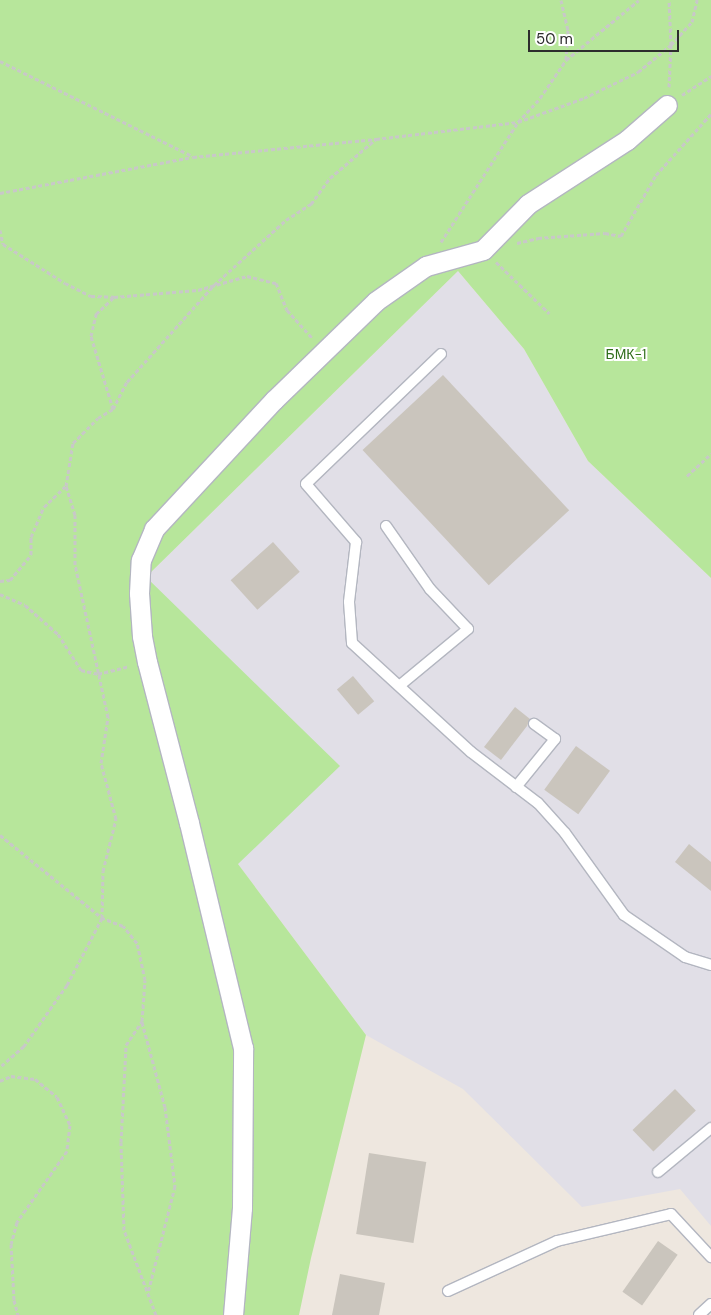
<!DOCTYPE html>
<html>
<head>
<meta charset="utf-8">
<style>
	body { margin:0 }
	#map { position:relative; width:711px; height:1315px; overflow:hidden; background:#eee7df; font-family:"DM Sans",sans-serif }
	div>[style] { position:absolute }
	.industrial>* { inset:0; background:#e1dfe7 }
	.green>* { inset:0; background:#b7e69b }
	.building>* { inset:0; background:#cac5bd; transform-origin:0 0 }
	.path>* { height:3px; margin-top:-1.5px; transform-origin:0; background:repeating-linear-gradient(90deg,#c8c8c8 0 4px,transparent 0 6.5px) }
	.roads { filter:drop-shadow(1px 0 #b3b6c0) drop-shadow(-1px 0 #b3b6c0) drop-shadow(0 1px #b3b6c0) drop-shadow(0 -1px #b3b6c0) }
	.service>* { height:10px; margin:-5px; padding:0 5px; transform-origin:5px; border-radius:5px; background:#fff }
	.minor>* { height:19px; margin:-9.5px; padding:0 9.5px; transform-origin:9.5px; border-radius:9.5px; background:#fff }
	span { translate:-50% -50%; white-space:nowrap; text-align:center; line-height:1.15; -webkit-text-stroke:4px #fff; paint-order:stroke }
	.park-label { font-size:14px; color:#2e6d19 }
	.scale { position:absolute; left:528px; top:30px; width:151px; height:22px; box-sizing:border-box; border:2px solid #2d2d2d; border-top:0; padding-left:6px; font-size:15px; line-height:18px; white-space:nowrap; color:#2d2d2d; -webkit-text-stroke:4px #fff; paint-order:stroke }
</style>
</head>
<body>
<div id="map">
	<div class="industrial">
		<i style="clip-path:polygon(458px 271px,524px 349px,588px 461px,711px 578px,711px 1226px,680px 1189px,582px 1207px,463px 1089px,366px 1035px,238px 864px,146px 577px)"></i>
	</div>
	<div class="green">
		<i style="clip-path:polygon(0 0,711px 0,711px 578px,588px 461px,524px 349px,458px 271px,146px 577px,340px 766px,238px 864px,366px 1035px,311px 1258px,299px 1315px,0 1315px)"></i>
	</div>
	<div class="building">
		<i style="left:443px;top:375px;width:185px;height:110px;rotate:47deg"></i>
		<i style="left:273px;top:542px;width:40px;height:57px;rotate:48deg"></i>
		<i style="left:353px;top:676px;width:33px;height:21px;rotate:50deg"></i>
		<i style="clip-path:polygon(515px 707px,530px 719px,527px 726px,501px 760px,484px 747px)"></i>
		<i style="left:576px;top:746px;width:42px;height:54px;rotate:36deg"></i>
		<i style="clip-path:polygon(689px 844px,711px 862px,711px 891px,675px 862px)"></i>
		<i style="left:675px;top:1089px;width:30px;height:59px;rotate:46deg"></i>
		<i style="left:369px;top:1153px;width:58px;height:82px;rotate:9deg"></i>
		<i style="left:658px;top:1241px;width:24px;height:62px;rotate:35deg"></i>
		<i style="clip-path:polygon(340px 1274px,385px 1283px,379px 1315px,332px 1315px)"></i>
	</div>
	<div class="path">
		<i style="left:561px;top:0;width:31px;rotate:77deg"></i>
		<i style="left:568px;top:30px;width:30px;rotate:94deg"></i>
		<i style="left:0;top:61px;width:214px;rotate:26.3deg"></i>
		<i style="left:669px;top:87px;width:42px;rotate:-87.3deg"></i>
		<i style="left:671px;top:45px;width:45px;rotate:-92.5deg"></i>
		<i style="left:682px;top:95px;width:35px;rotate:-33deg"></i>
		<i style="left:0;top:193px;width:196px;rotate:-10.6deg"></i>
		<i style="left:193px;top:157px;width:184px;rotate:-5.6deg"></i>
		<i style="left:376px;top:139px;width:143px;rotate:-6.8deg"></i>
		<i style="left:518px;top:122px;width:70px;rotate:-20deg"></i>
		<i style="left:584px;top:98px;width:60px;rotate:-25.7deg"></i>
		<i style="left:638px;top:72px;width:43px;rotate:-39.3deg"></i>
		<i style="left:671px;top:45px;width:31px;rotate:-48deg"></i>
		<i style="left:692px;top:22px;width:23px;rotate:-77deg"></i>
		<i style="left:0;top:230px;width:14px;rotate:78deg"></i>
		<i style="left:3px;top:244px;width:73px;rotate:32.2deg"></i>
		<i style="left:65px;top:283px;width:29px;rotate:27deg"></i>
		<i style="left:91px;top:296px;width:23px;rotate:2deg"></i>
		<i style="left:441px;top:242px;width:143px;rotate:-57.3deg"></i>
		<i style="left:518px;top:122px;width:33px;rotate:-47deg"></i>
		<i style="left:540px;top:98px;width:46px;rotate:-55.6deg"></i>
		<i style="left:566px;top:60px;width:94px;rotate:-39.4deg"></i>
		<i style="left:517px;top:243px;width:22px;rotate:-13deg"></i>
		<i style="left:538px;top:238px;width:67px;rotate:-4.3deg"></i>
		<i style="left:605px;top:233px;width:16px;rotate:11deg"></i>
		<i style="left:621px;top:236px;width:70px;rotate:-60.2deg"></i>
		<i style="left:656px;top:175px;width:82px;rotate:-48deg"></i>
		<i style="left:496px;top:262px;width:74px;rotate:43.9deg"></i>
		<i style="left:113px;top:409px;width:76px;rotate:-106.8deg"></i>
		<i style="left:91px;top:336px;width:23px;rotate:-77deg"></i>
		<i style="left:96px;top:314px;width:25px;rotate:-43deg"></i>
		<i style="left:114px;top:297px;width:84px;rotate:-4.8deg"></i>
		<i style="left:198px;top:290px;width:51px;rotate:-15.9deg"></i>
		<i style="left:247px;top:276px;width:30px;rotate:14deg"></i>
		<i style="left:276px;top:283px;width:29px;rotate:68deg"></i>
		<i style="left:287px;top:310px;width:38px;rotate:48deg"></i>
		<i style="left:687px;top:476px;width:33px;rotate:-43deg"></i>
		<i style="left:0;top:581px;width:10px;rotate:-6deg"></i>
		<i style="left:10px;top:580px;width:33px;rotate:-50deg"></i>
		<i style="left:31px;top:555px;width:18px;rotate:-90deg"></i>
		<i style="left:31px;top:537px;width:33px;rotate:-67deg"></i>
		<i style="left:44px;top:507px;width:30px;rotate:-44deg"></i>
		<i style="left:0;top:594px;width:27px;rotate:24deg"></i>
		<i style="left:25px;top:605px;width:44px;rotate:41.3deg"></i>
		<i style="left:58px;top:634px;width:43px;rotate:57.4deg"></i>
		<i style="left:81px;top:670px;width:17px;rotate:13deg"></i>
		<i style="left:98px;top:674px;width:32px;rotate:-14deg"></i>
		<i style="left:0;top:835px;width:132px;rotate:39.1deg"></i>
		<i style="left:102px;top:918px;width:76px;rotate:117.6deg"></i>
		<i style="left:67px;top:985px;width:75px;rotate:125.2deg"></i>
		<i style="left:24px;top:1046px;width:32px;rotate:139deg"></i>
		<i style="left:142px;top:1022px;width:88px;rotate:74.9deg"></i>
		<i style="left:165px;top:1107px;width:80px;rotate:82.8deg"></i>
		<i style="left:175px;top:1186px;width:110px;rotate:104.2deg"></i>
		<i style="left:0;top:1081px;width:12px;rotate:-24deg"></i>
		<i style="left:11px;top:1076px;width:24px;rotate:7deg"></i>
		<i style="left:35px;top:1079px;width:28px;rotate:39deg"></i>
		<i style="left:57px;top:1097px;width:31px;rotate:65deg"></i>
		<i style="left:70px;top:1125px;width:26px;rotate:97deg"></i>
		<i style="left:67px;top:1151px;width:87px;rotate:125.2deg"></i>
		<i style="left:17px;top:1222px;width:23px;rotate:105deg"></i>
		<i style="left:11px;top:1244px;width:56px;rotate:86.9deg"></i>
		<i style="left:14px;top:1300px;width:16px;rotate:75deg"></i>
		<i style="left:156px;top:1315px;width:91px;rotate:-110.6deg"></i>
		<i style="left:124px;top:1230px;width:88px;rotate:-92deg"></i>
		<i style="left:121px;top:1142px;width:97px;rotate:-87deg"></i>
		<i style="left:126px;top:1045px;width:29px;rotate:-56deg"></i>
		<i style="left:142px;top:1021px;width:41px;rotate:-85.8deg"></i>
		<i style="left:145px;top:980px;width:38px;rotate:-102deg"></i>
		<i style="left:137px;top:943px;width:22px;rotate:-129deg"></i>
		<i style="left:123px;top:926px;width:22px;rotate:-159deg"></i>
		<i style="left:102px;top:918px;width:47px;rotate:-88.8deg"></i>
		<i style="left:103px;top:871px;width:54px;rotate:-76deg"></i>
		<i style="left:116px;top:819px;width:58px;rotate:-105deg"></i>
		<i style="left:101px;top:763px;width:47px;rotate:-81.3deg"></i>
		<i style="left:108px;top:717px;width:157px;rotate:-102.2deg"></i>
		<i style="left:75px;top:564px;width:49px;rotate:-90deg"></i>
		<i style="left:75px;top:515px;width:30px;rotate:-107deg"></i>
		<i style="left:66px;top:486px;width:44px;rotate:-80.8deg"></i>
		<i style="left:73px;top:443px;width:35px;rotate:-45deg"></i>
		<i style="left:98px;top:418px;width:17px;rotate:-31deg"></i>
		<i style="left:113px;top:409px;width:30px;rotate:-63deg"></i>
		<i style="left:127px;top:382px;width:130px;rotate:-48.1deg"></i>
		<i style="left:214px;top:285px;width:97px;rotate:-42.1deg"></i>
		<i style="left:286px;top:220px;width:30px;rotate:-33deg"></i>
		<i style="left:311px;top:204px;width:32px;rotate:-54deg"></i>
		<i style="left:330px;top:178px;width:60px;rotate:-40.3deg"></i>
	</div>
	<div class="roads">
		<div class="service">
			<i style="left:441px;top:354px;width:187px;rotate:136.1deg"></i>
			<i style="left:306px;top:484px;width:77px;rotate:49.2deg"></i>
			<i style="left:356px;top:542px;width:60px;rotate:96.7deg"></i>
			<i style="left:349px;top:602px;width:41px;rotate:85.8deg"></i>
			<i style="left:352px;top:643px;width:161px;rotate:42.5deg"></i>
			<i style="left:471px;top:752px;width:84px;rotate:37.3deg"></i>
			<i style="left:538px;top:803px;width:40px;rotate:48deg"></i>
			<i style="left:565px;top:833px;width:101px;rotate:54.3deg"></i>
			<i style="left:624px;top:915px;width:74px;rotate:34.5deg"></i>
			<i style="left:685px;top:957px;width:27px;rotate:17deg"></i>
			<i style="left:386px;top:526px;width:77px;rotate:55.1deg"></i>
			<i style="left:430px;top:589px;width:55px;rotate:46.5deg"></i>
			<i style="left:468px;top:629px;width:89px;rotate:140.4deg"></i>
			<i style="left:516px;top:787px;width:62px;rotate:-50.9deg"></i>
			<i style="left:555px;top:739px;width:26px;rotate:-144deg"></i>
			<i style="left:658px;top:1172px;width:69px;rotate:-39.7deg"></i>
			<i style="left:448px;top:1291px;width:120px;rotate:-24.6deg"></i>
			<i style="left:557px;top:1241px;width:117px;rotate:-13.3deg"></i>
			<i style="left:671px;top:1214px;width:59px;rotate:47.1deg"></i>
			<i style="left:699px;top:1315px;width:16px;rotate:-43deg"></i>
		</div>
		<div class="minor">
			<i style="left:233px;top:1315px;width:107px;rotate:-85.2deg"></i>
			<i style="left:242px;top:1208px;width:160px;rotate:-89.6deg"></i>
			<i style="left:243px;top:1048px;width:231px;rotate:-103.5deg"></i>
			<i style="left:189px;top:823px;width:166px;rotate:-104.6deg"></i>
			<i style="left:147px;top:662px;width:26px;rotate:-101deg"></i>
			<i style="left:142px;top:636px;width:43px;rotate:-94deg"></i>
			<i style="left:139px;top:593px;width:33px;rotate:-87deg"></i>
			<i style="left:141px;top:560px;width:34px;rotate:-67deg"></i>
			<i style="left:154px;top:529px;width:176px;rotate:-47.1deg"></i>
			<i style="left:274px;top:400px;width:142px;rotate:-44.1deg"></i>
			<i style="left:376px;top:301px;width:61px;rotate:-35deg"></i>
			<i style="left:426px;top:266px;width:59px;rotate:-15.7deg"></i>
			<i style="left:483px;top:250px;width:64px;rotate:-45.6deg"></i>
			<i style="left:528px;top:204px;width:118px;rotate:-32.9deg"></i>
			<i style="left:627px;top:140px;width:53px;rotate:-41.2deg"></i>
		</div>
	</div>
	<div class="park-label">
		<span style="left:626px;top:354px">БМК-1</span>
	</div>
	<div class="scale">50 m</div>
</div>
</body>
</html>
